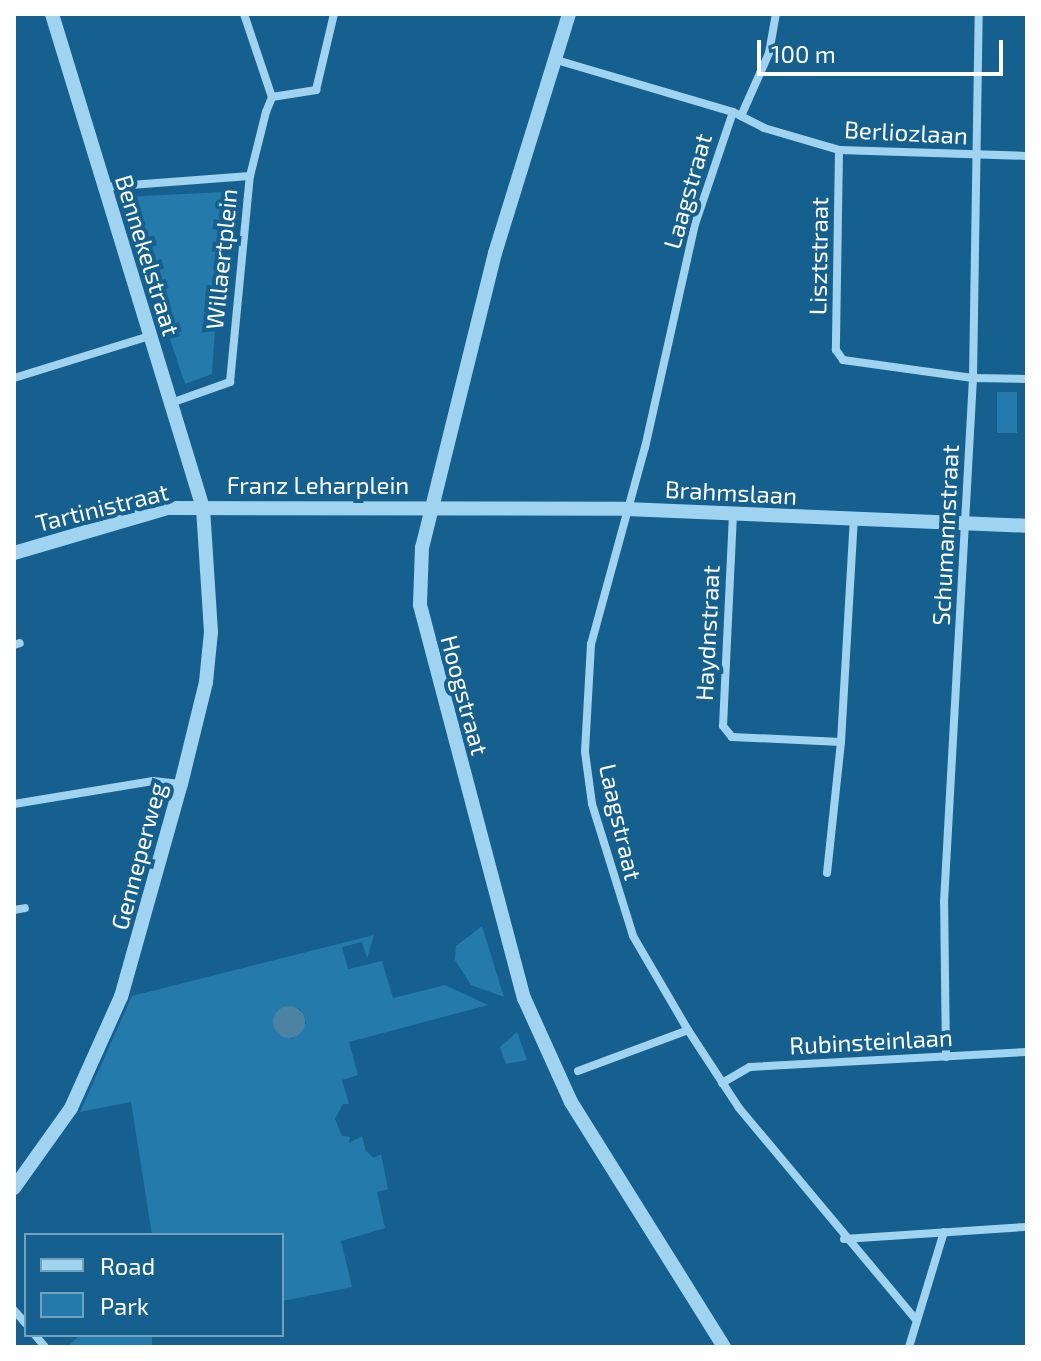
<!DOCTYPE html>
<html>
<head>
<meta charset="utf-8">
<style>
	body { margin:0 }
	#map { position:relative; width:1041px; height:1361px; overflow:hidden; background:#15608e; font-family:"Exo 2",sans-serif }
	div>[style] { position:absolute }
	.green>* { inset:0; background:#247aab; transform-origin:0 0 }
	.water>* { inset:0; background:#4c83a2 }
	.round { border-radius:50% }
	.minor>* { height:8px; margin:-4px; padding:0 4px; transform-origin:4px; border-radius:4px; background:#a0d3f0 }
	.tertiary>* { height:14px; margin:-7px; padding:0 7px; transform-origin:7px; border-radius:7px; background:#a0d3f0 }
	span { translate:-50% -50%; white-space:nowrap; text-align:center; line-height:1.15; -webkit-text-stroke:8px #15608e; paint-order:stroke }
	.street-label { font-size:24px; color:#fff }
	.frame { position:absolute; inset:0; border:16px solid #fff; pointer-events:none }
	.legend { position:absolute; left:24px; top:1233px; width:260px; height:104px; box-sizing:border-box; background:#15608e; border:2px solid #73a0bb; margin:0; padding:10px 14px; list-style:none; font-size:24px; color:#fff }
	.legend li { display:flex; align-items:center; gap:16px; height:40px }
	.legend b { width:40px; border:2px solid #73a0bb }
	.scale { position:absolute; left:757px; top:40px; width:246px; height:36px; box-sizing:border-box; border:4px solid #fff; border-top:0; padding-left:10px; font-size:24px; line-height:28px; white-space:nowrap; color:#fff; -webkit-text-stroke:6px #15608e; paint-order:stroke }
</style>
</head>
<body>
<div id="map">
	<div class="green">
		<i style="clip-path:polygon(224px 192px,212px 374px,185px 384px,123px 197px)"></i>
		<i style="left:997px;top:392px;width:20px;height:41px"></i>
		<i style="clip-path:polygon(482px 926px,504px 997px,471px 985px,455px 960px,456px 946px)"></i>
		<i style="clip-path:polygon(evenodd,374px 935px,367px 958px,362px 942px,342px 947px,348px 969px,382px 961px,393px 998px,445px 985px,488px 1005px,349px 1042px,358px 1075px,342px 1080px,349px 1104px,343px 1104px,335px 1119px,342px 1136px,350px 1137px,349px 1143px,362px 1136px,366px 1151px,374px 1158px,381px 1154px,388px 1189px,377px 1192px,385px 1228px,341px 1241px,352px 1287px,282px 1301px,282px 1235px,152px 1235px,131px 1102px,80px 1112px,132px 996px,374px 935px,289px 1006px,300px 1009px,306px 1023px,292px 1039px,274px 1030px,289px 1006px)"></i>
		<i style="clip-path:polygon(517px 1032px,527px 1060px,506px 1064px,500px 1047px)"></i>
		<i style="clip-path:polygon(80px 1335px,152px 1335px,152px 1347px,67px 1347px)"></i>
	</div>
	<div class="water">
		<i class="round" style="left:273px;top:1006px;width:32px;height:32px"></i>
	</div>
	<div class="minor">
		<i style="left:244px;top:14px;width:88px;rotate:71.4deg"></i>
		<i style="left:553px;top:59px;width:188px;rotate:16.4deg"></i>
		<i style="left:733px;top:112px;width:35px;rotate:27deg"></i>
		<i style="left:764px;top:128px;width:78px;rotate:16.3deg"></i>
		<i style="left:839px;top:150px;width:188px;rotate:1.8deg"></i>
		<i style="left:733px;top:112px;width:118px;rotate:108.7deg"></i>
		<i style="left:695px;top:224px;width:229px;rotate:102.6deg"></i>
		<i style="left:645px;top:447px;width:204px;rotate:105.3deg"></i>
		<i style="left:591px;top:644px;width:108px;rotate:93.2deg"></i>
		<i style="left:585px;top:752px;width:52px;rotate:82.3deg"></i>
		<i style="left:592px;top:804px;width:138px;rotate:72.7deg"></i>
		<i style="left:633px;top:936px;width:109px;rotate:59.7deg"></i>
		<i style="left:688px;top:1030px;width:93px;rotate:56.8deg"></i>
		<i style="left:739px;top:1108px;width:276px;rotate:50.1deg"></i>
		<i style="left:741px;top:116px;width:69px;rotate:-66deg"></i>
		<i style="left:769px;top:53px;width:40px;rotate:-80deg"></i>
		<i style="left:839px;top:150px;width:200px;rotate:90.9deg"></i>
		<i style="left:836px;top:350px;width:12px;rotate:55deg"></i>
		<i style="left:843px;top:360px;width:131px;rotate:7.9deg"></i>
		<i style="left:973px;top:378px;width:54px;rotate:1.1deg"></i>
		<i style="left:104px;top:187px;width:146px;rotate:-4.3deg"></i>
		<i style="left:14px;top:378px;width:142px;rotate:-17.2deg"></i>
		<i style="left:171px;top:403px;width:63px;rotate:-19.6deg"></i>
		<i style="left:230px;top:382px;width:207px;rotate:-84.5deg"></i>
		<i style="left:250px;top:176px;width:66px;rotate:-76deg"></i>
		<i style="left:266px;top:112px;width:16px;rotate:-68deg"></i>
		<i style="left:272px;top:97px;width:45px;rotate:-9deg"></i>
		<i style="left:316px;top:90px;width:78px;rotate:-76.7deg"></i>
		<i style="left:733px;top:514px;width:212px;rotate:92.7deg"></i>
		<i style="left:723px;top:726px;width:14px;rotate:51deg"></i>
		<i style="left:732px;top:737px;width:109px;rotate:2.6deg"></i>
		<i style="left:14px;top:645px;width:6px;rotate:-18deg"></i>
		<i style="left:14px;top:804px;width:141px;rotate:-9.4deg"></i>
		<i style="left:153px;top:781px;width:28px;rotate:6deg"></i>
		<i style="left:827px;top:873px;width:132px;rotate:-83.9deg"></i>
		<i style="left:841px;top:742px;width:224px;rotate:-86.7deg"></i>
		<i style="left:14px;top:910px;width:11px;rotate:-10deg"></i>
		<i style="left:946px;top:1057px;width:155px;rotate:-90.7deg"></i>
		<i style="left:944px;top:902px;width:525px;rotate:-86.83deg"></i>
		<i style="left:973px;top:378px;width:364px;rotate:-89.1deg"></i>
		<i style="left:578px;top:1071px;width:117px;rotate:-20.4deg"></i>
		<i style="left:722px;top:1083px;width:32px;rotate:-30deg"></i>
		<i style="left:750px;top:1067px;width:277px;rotate:-3.1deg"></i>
		<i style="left:844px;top:1239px;width:183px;rotate:-3.8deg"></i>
		<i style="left:14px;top:1310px;width:18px;rotate:49deg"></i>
		<i style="left:35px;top:1335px;width:16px;rotate:50deg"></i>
		<i style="left:909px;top:1347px;width:120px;rotate:-73.1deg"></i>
	</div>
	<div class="tertiary">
		<i style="left:569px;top:14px;width:250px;rotate:107.2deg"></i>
		<i style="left:495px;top:253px;width:303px;rotate:103.9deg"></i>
		<i style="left:422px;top:547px;width:58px;rotate:92deg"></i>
		<i style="left:420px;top:605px;width:407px;rotate:75.2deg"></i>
		<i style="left:524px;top:998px;width:114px;rotate:65.7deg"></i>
		<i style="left:571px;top:1102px;width:289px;rotate:58deg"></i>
		<i style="left:14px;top:553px;width:160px;rotate:-16.3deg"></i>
		<i style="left:168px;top:508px;width:458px;rotate:0.1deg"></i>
		<i style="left:626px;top:509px;width:401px;rotate:2.4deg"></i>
		<i style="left:14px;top:1188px;width:98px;rotate:-54.5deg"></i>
		<i style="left:71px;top:1108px;width:122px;rotate:-65.8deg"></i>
		<i style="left:121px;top:997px;width:221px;rotate:-74.3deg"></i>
		<i style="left:181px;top:784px;width:105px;rotate:-76.2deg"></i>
		<i style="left:206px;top:682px;width:50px;rotate:-84.3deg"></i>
		<i style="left:211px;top:632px;width:124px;rotate:-93.7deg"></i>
		<i style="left:203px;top:508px;width:517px;rotate:-107deg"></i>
	</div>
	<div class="street-label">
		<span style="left:906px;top:132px;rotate:3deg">Berliozlaan</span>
		<span style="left:687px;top:191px;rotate:-74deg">Laagstraat</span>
		<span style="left:148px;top:255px;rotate:73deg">Bennekelstraat</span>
		<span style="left:818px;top:256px;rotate:-89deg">Lisztstraat</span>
		<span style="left:221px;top:259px;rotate:-84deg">Willaertplein</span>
		<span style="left:318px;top:485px">Franz Leharplein</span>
		<span style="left:731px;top:492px;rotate:3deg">Brahmslaan</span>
		<span style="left:102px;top:507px;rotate:-14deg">Tartinistraat</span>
		<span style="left:945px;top:535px;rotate:-87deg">Schumannstraat</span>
		<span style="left:707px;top:633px;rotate:-87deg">Haydnstraat</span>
		<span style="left:465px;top:695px;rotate:75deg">Hoogstraat</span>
		<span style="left:621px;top:822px;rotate:77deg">Laagstraat</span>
		<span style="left:138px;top:856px;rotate:-75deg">Genneperweg</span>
		<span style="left:871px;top:1041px;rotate:-3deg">Rubinsteinlaan</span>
	</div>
	<div class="frame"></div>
	<ul class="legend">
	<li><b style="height:10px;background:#a0d3f0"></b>Road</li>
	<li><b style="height:22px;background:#247aab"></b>Park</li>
	</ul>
	<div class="scale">100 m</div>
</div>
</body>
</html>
